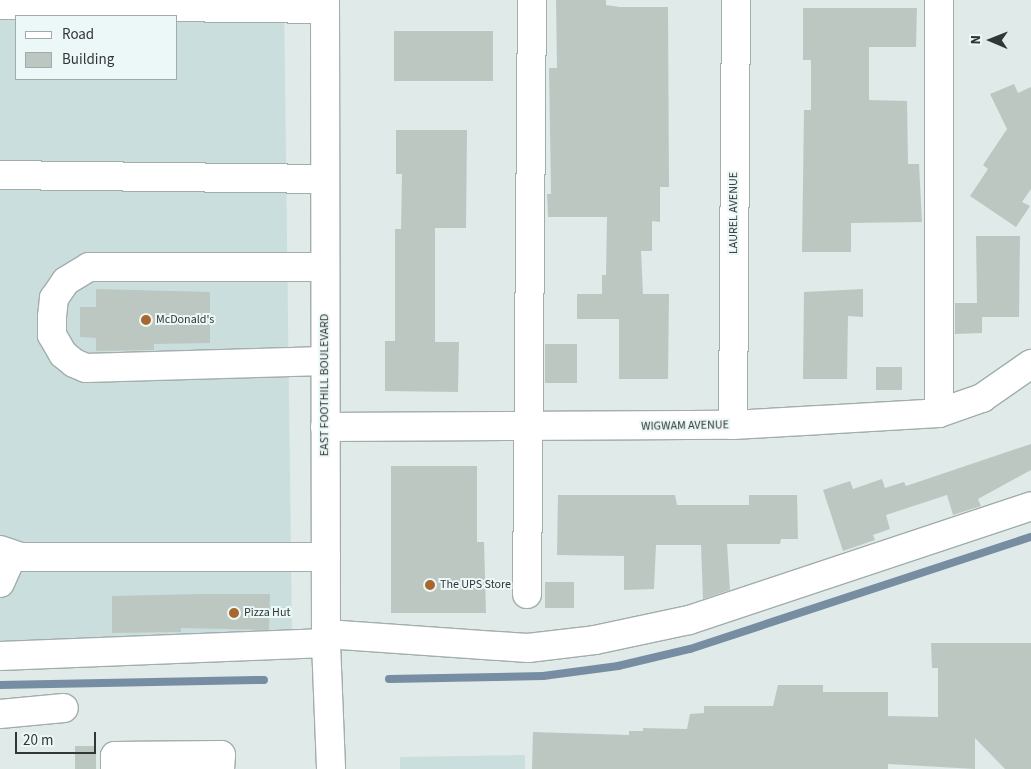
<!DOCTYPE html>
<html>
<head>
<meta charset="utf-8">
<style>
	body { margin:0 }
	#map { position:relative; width:1031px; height:769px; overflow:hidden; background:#dfeae9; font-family:"Source Sans 3",sans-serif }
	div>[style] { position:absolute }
	.built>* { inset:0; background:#cadedd }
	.stream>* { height:8px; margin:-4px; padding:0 4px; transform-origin:4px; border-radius:4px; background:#768da2 }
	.building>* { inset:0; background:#bdc7c2; transform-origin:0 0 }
	.roads { filter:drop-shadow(1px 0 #a2adac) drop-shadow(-1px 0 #a2adac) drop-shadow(0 1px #a2adac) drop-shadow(0 -1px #a2adac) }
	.minor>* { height:28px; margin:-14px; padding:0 14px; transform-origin:14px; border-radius:14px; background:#fff }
	.major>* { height:28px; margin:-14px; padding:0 14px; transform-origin:14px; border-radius:14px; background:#fff }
	.dots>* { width:14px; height:14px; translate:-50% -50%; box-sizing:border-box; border:2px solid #ecf8f7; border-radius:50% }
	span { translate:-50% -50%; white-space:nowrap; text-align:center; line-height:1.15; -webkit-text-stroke:4px #ecf8f7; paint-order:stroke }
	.street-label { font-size:12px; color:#323736 }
	.poi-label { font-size:12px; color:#323736 }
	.left { translate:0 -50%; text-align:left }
	.legend { position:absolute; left:15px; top:15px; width:162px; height:65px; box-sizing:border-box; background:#ecf8f7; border:1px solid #a2abaa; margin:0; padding:6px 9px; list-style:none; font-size:15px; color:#323736 }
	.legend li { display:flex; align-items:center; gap:10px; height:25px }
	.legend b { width:25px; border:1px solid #a2abaa }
	.north { position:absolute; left:966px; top:15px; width:50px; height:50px; -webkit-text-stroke:4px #ecf8f7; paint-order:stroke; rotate:271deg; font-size:14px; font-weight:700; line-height:20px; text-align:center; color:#323736 }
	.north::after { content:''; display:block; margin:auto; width:18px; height:22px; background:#323736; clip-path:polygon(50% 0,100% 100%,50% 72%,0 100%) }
	.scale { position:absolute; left:15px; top:732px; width:81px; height:22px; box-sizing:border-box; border:2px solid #323736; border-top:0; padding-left:6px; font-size:15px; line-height:18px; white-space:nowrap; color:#323736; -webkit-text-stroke:4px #ecf8f7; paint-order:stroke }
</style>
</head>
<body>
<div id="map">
	<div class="built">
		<i style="clip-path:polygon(evenodd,0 0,284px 0,292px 638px,0 650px,0 0,16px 16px,176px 16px,176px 79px,16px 79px,16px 16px)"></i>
		<i style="clip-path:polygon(525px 755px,525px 769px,400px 769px,400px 757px)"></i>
	</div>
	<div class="stream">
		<i style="left:389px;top:679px;width:154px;rotate:-1.1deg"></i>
		<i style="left:543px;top:676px;width:76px;rotate:-7.6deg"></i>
		<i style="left:618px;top:666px;width:74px;rotate:-13.3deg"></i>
		<i style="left:690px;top:649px;width:359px;rotate:-18.2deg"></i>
		<i style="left:0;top:685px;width:264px;rotate:-1.1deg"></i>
	</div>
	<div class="building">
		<i style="clip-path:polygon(556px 0,606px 0,606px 5px,620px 7px,668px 7px,669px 187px,660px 187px,660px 222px,652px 221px,652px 251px,641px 251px,643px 294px,669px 294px,668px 379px,619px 379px,619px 319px,577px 319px,577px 294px,602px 294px,602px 275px,606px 275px,607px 217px,548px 217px,547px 194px,551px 194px,549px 68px,557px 68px)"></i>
		<i style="clip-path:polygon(803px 8px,917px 8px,916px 47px,869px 47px,869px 100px,907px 101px,908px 164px,919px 164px,922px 222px,851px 223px,851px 252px,802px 252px,804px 110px,811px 110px,811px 60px,803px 60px)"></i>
		<i style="left:493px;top:31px;width:50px;height:99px;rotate:90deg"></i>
		<i style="clip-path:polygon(1014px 84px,1018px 93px,1031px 87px,1031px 189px,1022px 202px,1030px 206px,1016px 227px,970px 196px,988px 169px,983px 165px,1007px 129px,990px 94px)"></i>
		<i style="clip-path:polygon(396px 130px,467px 130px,466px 228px,435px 228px,435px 342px,459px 342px,458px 392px,385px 391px,385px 341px,395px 341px,395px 229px,401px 229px,402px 174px,396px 174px)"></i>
		<i style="clip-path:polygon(976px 236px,1020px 236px,1019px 317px,982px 317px,982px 333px,955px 334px,955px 303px,977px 303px)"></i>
		<i style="clip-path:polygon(96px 289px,210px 292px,210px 343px,154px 344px,154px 350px,96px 351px,96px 338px,80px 337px,80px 307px,96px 307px)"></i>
		<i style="clip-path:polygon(863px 289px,863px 317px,848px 316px,847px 379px,803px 379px,804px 292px)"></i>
		<i style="left:545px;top:344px;width:32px;height:39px"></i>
		<i style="left:902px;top:367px;width:23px;height:26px;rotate:90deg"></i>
		<i style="clip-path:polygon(1031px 444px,1031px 470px,978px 499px,981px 506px,953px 515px,947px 495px,886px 515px,890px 529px,873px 535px,875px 540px,843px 551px,823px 490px,850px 481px,853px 489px,882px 479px,885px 488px,904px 482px,906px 486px)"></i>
		<i style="clip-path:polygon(391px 466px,477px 466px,477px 542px,484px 542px,486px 613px,391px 613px)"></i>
		<i style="clip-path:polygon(558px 495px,675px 495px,677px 505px,749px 505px,749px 495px,797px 495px,798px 539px,781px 539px,780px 544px,727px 544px,730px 590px,703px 599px,701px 545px,656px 545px,654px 589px,624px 590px,624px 556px,557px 555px)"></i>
		<i style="left:545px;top:582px;width:29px;height:26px"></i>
		<i style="clip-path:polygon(202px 594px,270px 594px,269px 630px,181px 628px,181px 632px,112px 633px,112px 596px)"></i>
		<i style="clip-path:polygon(931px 643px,1031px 643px,1031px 769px,1005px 769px,975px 738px,975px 769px,888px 764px,888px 769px,532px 769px,533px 732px,629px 735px,629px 731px,643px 731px,643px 728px,687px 729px,690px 714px,704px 713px,704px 706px,773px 706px,778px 685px,823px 685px,823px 692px,888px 692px,888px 716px,938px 717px,938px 668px,932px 668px)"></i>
		<i style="left:75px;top:746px;width:21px;height:23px"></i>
	</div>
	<div class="roads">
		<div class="minor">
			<i style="left:0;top:5px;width:325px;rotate:0.7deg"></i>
			<i style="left:0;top:175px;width:324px;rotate:0.7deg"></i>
			<i style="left:324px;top:267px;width:235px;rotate:180deg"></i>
			<i style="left:89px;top:267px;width:27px;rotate:149deg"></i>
			<i style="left:66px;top:281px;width:21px;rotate:125deg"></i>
			<i style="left:54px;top:298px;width:19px;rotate:96deg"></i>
			<i style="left:52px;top:317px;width:18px;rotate:90deg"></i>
			<i style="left:52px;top:335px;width:22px;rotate:60deg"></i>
			<i style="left:63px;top:354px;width:14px;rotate:39deg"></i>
			<i style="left:74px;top:363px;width:13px;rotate:23deg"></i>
			<i style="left:86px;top:368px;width:239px;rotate:-1.7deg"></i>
			<i style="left:939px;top:413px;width:413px;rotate:-90deg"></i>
			<i style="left:733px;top:425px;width:425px;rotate:-89.6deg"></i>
			<i style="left:325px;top:427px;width:408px;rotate:-0.3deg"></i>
			<i style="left:733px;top:425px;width:206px;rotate:-3.3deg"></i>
			<i style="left:939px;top:413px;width:46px;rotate:-19.2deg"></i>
			<i style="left:982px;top:398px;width:60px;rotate:-34.8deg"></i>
			<i style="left:0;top:550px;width:21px;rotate:19deg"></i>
			<i style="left:20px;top:557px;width:306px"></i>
			<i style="left:0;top:583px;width:30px;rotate:-66deg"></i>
			<i style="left:527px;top:594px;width:594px;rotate:-89.52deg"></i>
			<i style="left:326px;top:634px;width:202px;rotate:4deg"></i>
			<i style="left:528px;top:648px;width:67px;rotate:-6.8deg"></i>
			<i style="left:595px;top:640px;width:96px;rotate:-12deg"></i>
			<i style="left:689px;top:620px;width:360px;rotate:-18.4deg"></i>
			<i style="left:0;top:656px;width:326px;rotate:-2.3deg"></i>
			<i style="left:0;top:714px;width:64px;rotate:-5.4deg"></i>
			<i style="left:115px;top:769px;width:13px;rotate:-90deg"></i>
			<i style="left:115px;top:756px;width:106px;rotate:-0.5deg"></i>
			<i style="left:221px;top:755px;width:14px;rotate:94deg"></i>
		</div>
		<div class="major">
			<i style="left:325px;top:0;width:643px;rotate:89.91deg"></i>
			<i style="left:326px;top:643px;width:126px;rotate:87.7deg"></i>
		</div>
	</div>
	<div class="dots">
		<i style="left:146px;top:320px;background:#a6682e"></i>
		<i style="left:430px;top:585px;background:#a6682e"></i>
		<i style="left:234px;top:613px;background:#a6682e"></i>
	</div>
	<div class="street-label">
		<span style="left:734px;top:213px;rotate:-90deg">LAUREL AVENUE</span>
		<span style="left:325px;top:385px;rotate:-90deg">EAST FOOTHILL BOULEVARD</span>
		<span style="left:685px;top:426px;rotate:-1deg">WIGWAM AVENUE</span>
	</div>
	<div class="poi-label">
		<span class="left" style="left:156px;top:320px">McDonald's</span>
		<span class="left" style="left:440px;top:585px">The UPS Store</span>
		<span class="left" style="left:244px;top:613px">Pizza Hut</span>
	</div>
	<ul class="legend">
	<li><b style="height:6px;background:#fff"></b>Road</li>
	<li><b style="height:14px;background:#bdc7c2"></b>Building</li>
	</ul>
	<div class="north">N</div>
	<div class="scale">20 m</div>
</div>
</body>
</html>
